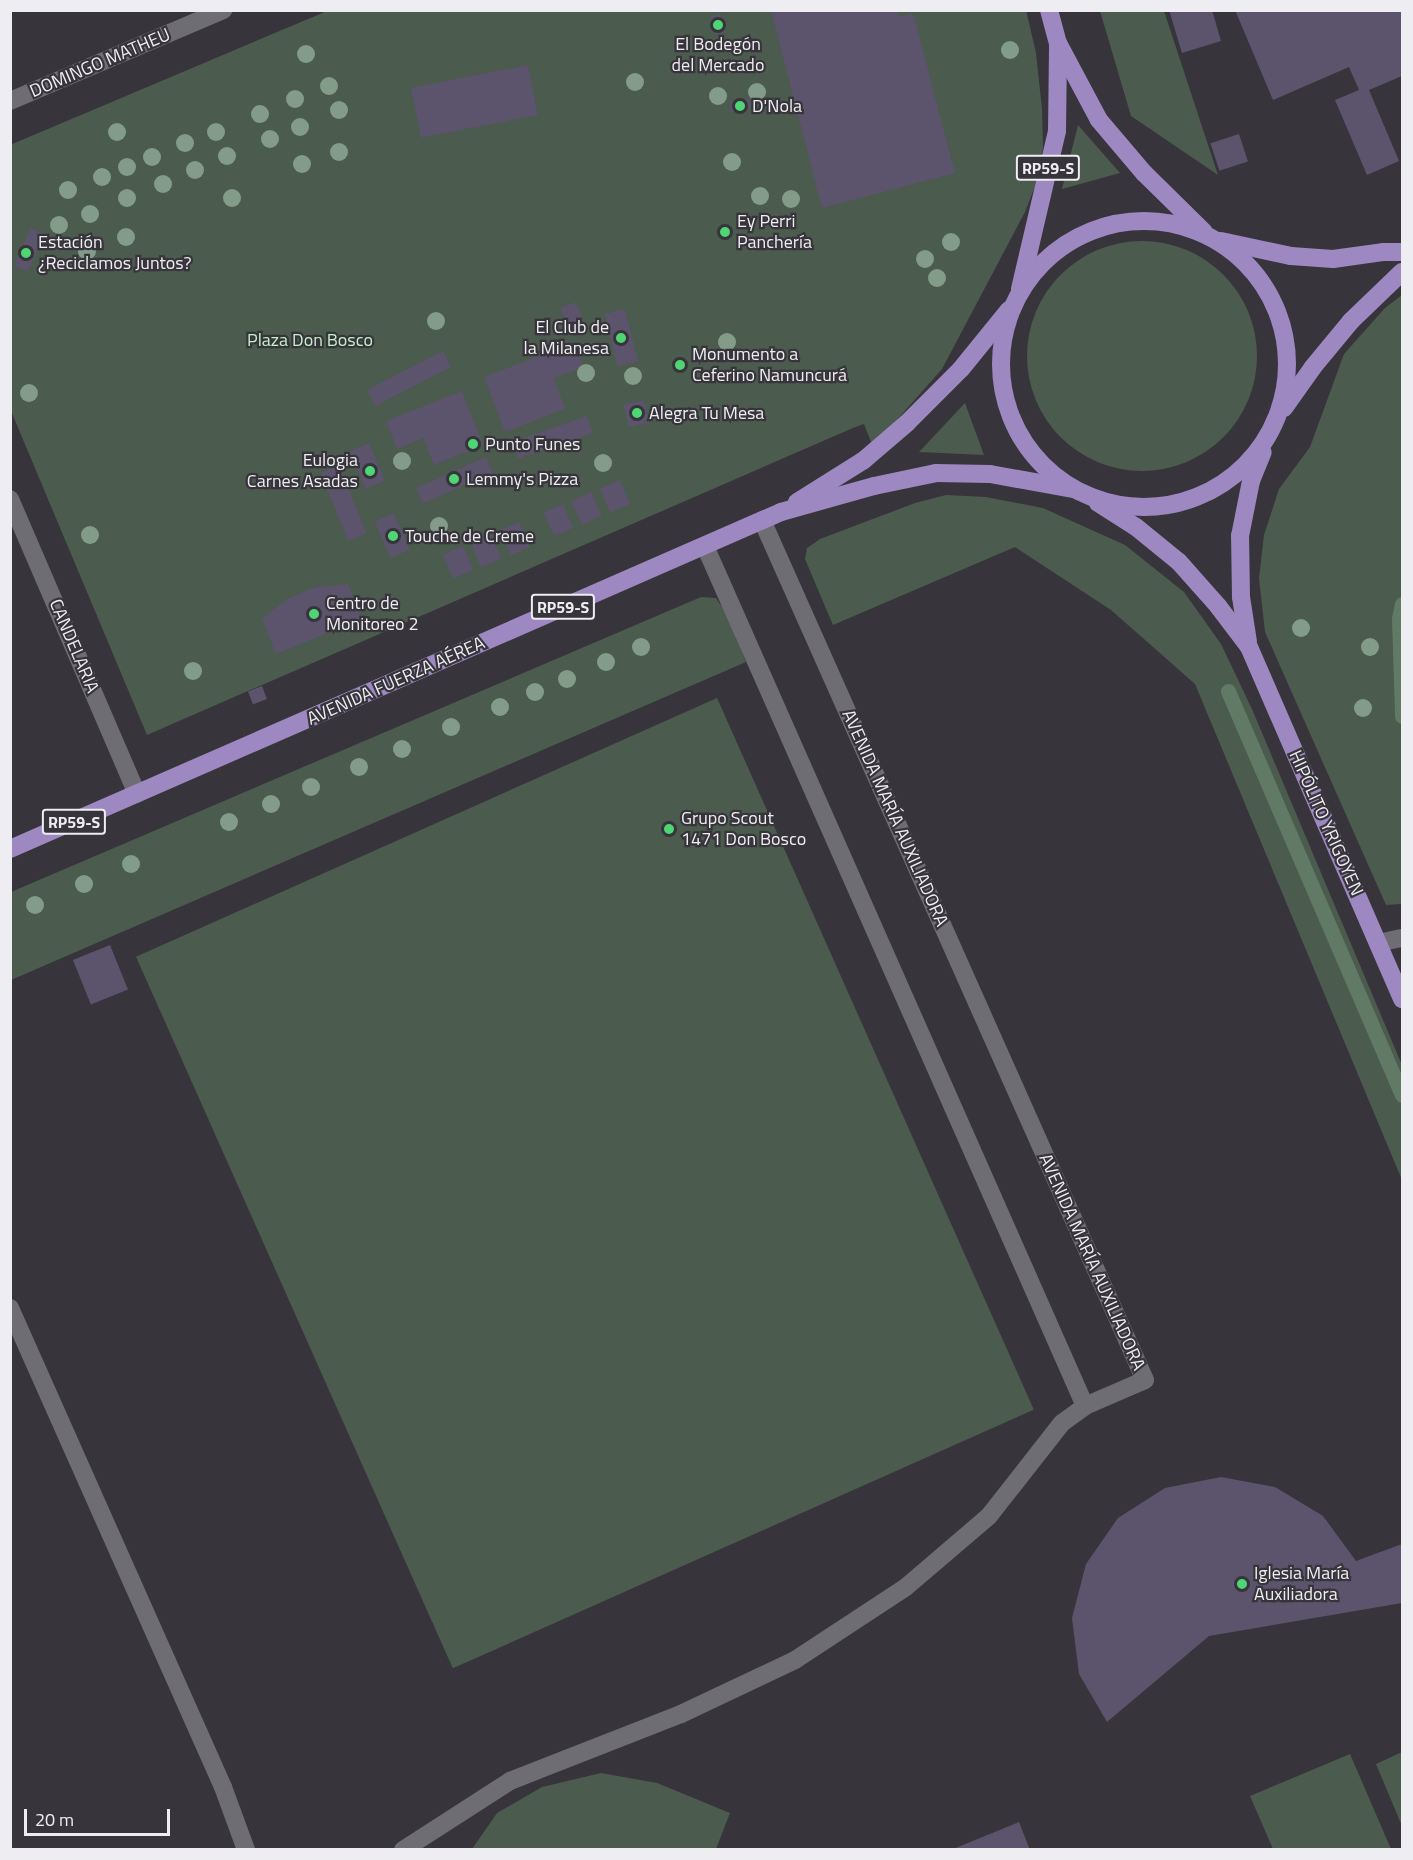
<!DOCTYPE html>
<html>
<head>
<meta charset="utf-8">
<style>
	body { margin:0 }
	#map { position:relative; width:1413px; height:1860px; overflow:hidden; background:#37353b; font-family:"Titillium Web",sans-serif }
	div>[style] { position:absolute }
	.green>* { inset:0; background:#4b5b4d; transform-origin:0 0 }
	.round { border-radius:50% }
	.stream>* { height:15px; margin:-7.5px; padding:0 7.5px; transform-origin:7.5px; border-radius:7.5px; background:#617a65 }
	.building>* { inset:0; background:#5c536d; transform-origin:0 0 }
	.minor>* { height:18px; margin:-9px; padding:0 9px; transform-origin:9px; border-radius:9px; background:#6f6d74 }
	.major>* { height:18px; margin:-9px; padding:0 9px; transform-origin:9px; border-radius:9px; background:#9d88c1 }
	.major>.ring { margin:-9px; padding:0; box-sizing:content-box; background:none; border:18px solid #9d88c1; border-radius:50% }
	.trees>* { width:18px; height:18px; margin:-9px; border-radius:50%; background:#829c89 }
	.dots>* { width:16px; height:16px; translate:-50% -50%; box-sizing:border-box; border:3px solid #37353b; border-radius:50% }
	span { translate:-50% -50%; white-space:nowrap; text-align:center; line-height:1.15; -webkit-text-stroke:4.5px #37353b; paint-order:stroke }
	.shield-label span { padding:2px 4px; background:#37353b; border:2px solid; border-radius:4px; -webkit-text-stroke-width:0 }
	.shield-label { font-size:16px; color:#eeedf1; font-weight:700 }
	.poi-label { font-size:18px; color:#eeedf1 }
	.left { translate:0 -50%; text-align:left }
	.right { translate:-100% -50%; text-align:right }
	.street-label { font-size:18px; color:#eeedf1 }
	.park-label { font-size:18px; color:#c0f0c8 }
	.frame { position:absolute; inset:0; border:12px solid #eeedf1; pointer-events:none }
	.scale { position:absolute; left:24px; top:1809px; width:146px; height:27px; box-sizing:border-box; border:3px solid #eeedf1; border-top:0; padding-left:8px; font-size:18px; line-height:21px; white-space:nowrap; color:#eeedf1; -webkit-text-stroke:4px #37353b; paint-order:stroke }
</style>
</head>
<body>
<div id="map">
	<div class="green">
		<i style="clip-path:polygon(1026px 10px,1036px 53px,1042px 109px,1043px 148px,1035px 186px,1025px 212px,942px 369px,888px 430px,871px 442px,864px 424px,853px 428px,147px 735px,11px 411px,10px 145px,327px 11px)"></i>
		<i style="clip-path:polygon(1100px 11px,1164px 11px,1218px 175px,1131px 116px)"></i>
		<i style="clip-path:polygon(1078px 125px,1120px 173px,1062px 189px)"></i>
		<i class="round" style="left:1027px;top:241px;width:230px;height:230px"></i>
		<i style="clip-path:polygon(1402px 295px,1402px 904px,1386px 905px,1265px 632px,1259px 578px,1264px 535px,1279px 489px,1310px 447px,1344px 354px,1385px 308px)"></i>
		<i style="clip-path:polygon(965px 403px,984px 455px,919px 452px)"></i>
		<i style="clip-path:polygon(946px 495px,986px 497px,1043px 508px,1125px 545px,1184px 592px,1221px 644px,1252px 709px,1402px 1065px,1402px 1180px,1195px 684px,1111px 610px,1015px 547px,833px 625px,805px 559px,807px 548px,820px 539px,915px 503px)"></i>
		<i style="clip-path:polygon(701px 597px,716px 598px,725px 611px,746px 662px,11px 980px,11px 892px)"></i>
		<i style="left:717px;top:698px;width:779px;height:636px;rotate:66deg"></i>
		<i style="clip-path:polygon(1402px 1752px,1402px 1826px,1376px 1764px)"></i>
		<i style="clip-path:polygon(1350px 1754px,1391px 1849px,1273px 1849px,1250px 1796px)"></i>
		<i style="clip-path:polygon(601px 1773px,657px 1783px,730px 1813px,716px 1849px,472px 1849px,497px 1813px,542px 1787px)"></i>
	</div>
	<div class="stream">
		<i style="left:1402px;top:604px;width:14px;rotate:102deg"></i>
		<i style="left:1399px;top:618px;width:98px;rotate:88.2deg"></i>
		<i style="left:1228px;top:691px;width:440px;rotate:66.7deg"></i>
	</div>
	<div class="building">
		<i style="clip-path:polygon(771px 10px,897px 10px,898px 17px,913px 13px,955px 173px,822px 208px)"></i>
		<i style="clip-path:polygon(1169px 10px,1212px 10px,1221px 41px,1182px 53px)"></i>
		<i style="clip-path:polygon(1235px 10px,1402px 10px,1402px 76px,1369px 90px,1399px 161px,1367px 175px,1335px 100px,1359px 90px,1349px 67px,1273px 100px)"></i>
		<i style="left:721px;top:14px;width:19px;height:10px;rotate:78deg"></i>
		<i style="left:528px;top:65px;width:51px;height:119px;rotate:79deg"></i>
		<i style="left:749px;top:98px;width:11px;height:20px;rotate:80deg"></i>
		<i style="left:1239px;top:134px;width:29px;height:30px;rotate:72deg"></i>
		<i style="left:30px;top:228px;width:15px;height:41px;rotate:23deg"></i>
		<i style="left:576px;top:302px;width:22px;height:17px;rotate:69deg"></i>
		<i style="left:625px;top:309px;width:54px;height:21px;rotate:76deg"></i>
		<i style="clip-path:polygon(574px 342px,584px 367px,554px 378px,565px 409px,505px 432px,484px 377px)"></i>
		<i style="left:443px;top:351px;width:18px;height:85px;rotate:63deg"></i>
		<i style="clip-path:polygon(462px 391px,483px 445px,434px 465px,423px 438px,397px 449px,386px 421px)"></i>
		<i style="left:644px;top:400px;width:23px;height:21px;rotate:77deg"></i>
		<i style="left:587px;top:416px;width:18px;height:79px;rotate:71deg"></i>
		<i style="left:369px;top:443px;width:41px;height:21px;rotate:67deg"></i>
		<i style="left:486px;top:457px;width:17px;height:77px;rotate:66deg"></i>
		<i style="left:339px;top:465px;width:74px;height:20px;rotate:68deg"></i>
		<i style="left:620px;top:480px;width:26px;height:22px;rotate:67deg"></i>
		<i style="left:591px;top:492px;width:26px;height:22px;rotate:65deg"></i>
		<i style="left:563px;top:504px;width:26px;height:21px;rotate:67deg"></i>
		<i style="left:394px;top:513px;width:40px;height:21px;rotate:67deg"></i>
		<i style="left:519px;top:522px;width:27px;height:21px;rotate:66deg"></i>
		<i style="left:491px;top:534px;width:27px;height:22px;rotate:68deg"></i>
		<i style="left:463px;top:546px;width:26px;height:22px;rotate:67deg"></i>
		<i style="clip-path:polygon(348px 584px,362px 619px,276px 654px,262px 619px,287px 599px,301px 593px,316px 587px)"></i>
		<i style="left:262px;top:686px;width:14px;height:15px;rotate:69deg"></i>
		<i style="left:110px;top:945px;width:48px;height:40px;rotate:68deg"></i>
		<i style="clip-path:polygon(1221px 1477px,1275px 1487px,1323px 1516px,1356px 1561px,1402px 1544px,1402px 1603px,1209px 1636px,1107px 1722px,1079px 1674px,1072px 1618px,1086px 1564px,1118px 1518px,1165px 1488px)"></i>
		<i style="clip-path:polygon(1019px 1822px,1030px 1850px,953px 1850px,953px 1849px)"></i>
	</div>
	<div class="minor">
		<i style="left:10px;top:101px;width:232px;rotate:-23.1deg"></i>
		<i style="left:10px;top:499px;width:321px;rotate:66.7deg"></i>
		<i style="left:705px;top:546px;width:940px;rotate:66.16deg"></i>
		<i style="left:1378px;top:943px;width:25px;rotate:-12deg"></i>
		<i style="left:10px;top:1308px;width:524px;rotate:66.03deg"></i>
		<i style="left:223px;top:1787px;width:67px;rotate:69.9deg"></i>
		<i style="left:403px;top:1850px;width:127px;rotate:-32.8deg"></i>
		<i style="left:510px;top:1781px;width:184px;rotate:-21.4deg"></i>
		<i style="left:681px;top:1714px;width:126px;rotate:-25.3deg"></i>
		<i style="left:795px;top:1660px;width:133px;rotate:-33.3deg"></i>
		<i style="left:906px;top:1587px;width:109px;rotate:-40.5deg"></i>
		<i style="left:989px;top:1516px;width:118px;rotate:-51.9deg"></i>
		<i style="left:1062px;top:1423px;width:29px;rotate:-36deg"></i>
		<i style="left:1085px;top:1406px;width:65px;rotate:-23.4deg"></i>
		<i style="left:1145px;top:1380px;width:941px;rotate:-114.01deg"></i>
	</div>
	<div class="major">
		<i style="left:1049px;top:10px;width:34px;rotate:75deg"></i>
		<i style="left:1058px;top:43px;width:87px;rotate:62deg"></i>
		<i style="left:1099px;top:120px;width:70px;rotate:49.7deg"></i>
		<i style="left:1144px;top:173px;width:84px;rotate:44.5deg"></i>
		<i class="ring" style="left:1001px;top:221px;width:268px;height:268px"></i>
		<i style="left:1221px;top:241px;width:72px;rotate:12.1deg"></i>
		<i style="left:1291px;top:256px;width:42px;rotate:4.1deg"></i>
		<i style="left:1333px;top:259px;width:50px;rotate:-8deg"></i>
		<i style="left:1383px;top:252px;width:19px"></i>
		<i style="left:1020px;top:289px;width:162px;rotate:-76.8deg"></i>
		<i style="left:1057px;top:131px;width:87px;rotate:-89.3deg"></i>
		<i style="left:1284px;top:408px;width:50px;rotate:-54.7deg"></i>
		<i style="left:1313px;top:367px;width:60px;rotate:-50.4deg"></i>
		<i style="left:1351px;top:321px;width:71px;rotate:-43.9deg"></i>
		<i style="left:797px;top:502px;width:79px;rotate:-32.1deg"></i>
		<i style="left:864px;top:460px;width:57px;rotate:-40.7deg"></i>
		<i style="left:907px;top:423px;width:76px;rotate:-45deg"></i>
		<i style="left:961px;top:369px;width:76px;rotate:-50.9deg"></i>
		<i style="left:1098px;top:503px;width:45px;rotate:32.3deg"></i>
		<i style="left:1136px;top:527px;width:55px;rotate:39.1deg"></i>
		<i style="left:1179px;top:562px;width:59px;rotate:48.4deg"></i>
		<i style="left:1218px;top:606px;width:51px;rotate:52.9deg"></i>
		<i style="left:1249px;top:647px;width:384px;rotate:66.5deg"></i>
		<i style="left:1248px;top:642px;width:46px;rotate:-98.8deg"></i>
		<i style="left:1241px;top:597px;width:61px;rotate:-90.9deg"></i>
		<i style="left:1240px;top:536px;width:56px;rotate:-78.7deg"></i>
		<i style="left:1251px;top:481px;width:31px;rotate:-68deg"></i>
		<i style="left:10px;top:849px;width:841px;rotate:-23.61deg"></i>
		<i style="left:781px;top:512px;width:97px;rotate:-15.6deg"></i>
		<i style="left:874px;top:486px;width:63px;rotate:-11.8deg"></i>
		<i style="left:936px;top:473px;width:54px;rotate:1.1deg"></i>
		<i style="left:990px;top:474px;width:84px;rotate:10.2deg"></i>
	</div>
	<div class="trees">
		<i style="left:1010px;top:50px"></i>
		<i style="left:306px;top:54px"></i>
		<i style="left:635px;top:82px"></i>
		<i style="left:329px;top:86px"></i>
		<i style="left:757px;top:92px"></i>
		<i style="left:718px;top:96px"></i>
		<i style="left:295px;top:99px"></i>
		<i style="left:339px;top:110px"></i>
		<i style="left:260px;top:114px"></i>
		<i style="left:300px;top:127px"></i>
		<i style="left:117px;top:132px"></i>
		<i style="left:216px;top:132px"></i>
		<i style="left:270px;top:139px"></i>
		<i style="left:185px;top:143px"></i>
		<i style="left:339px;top:152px"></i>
		<i style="left:227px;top:156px"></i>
		<i style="left:152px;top:157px"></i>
		<i style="left:732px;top:162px"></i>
		<i style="left:302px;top:164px"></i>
		<i style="left:127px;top:167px"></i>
		<i style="left:195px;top:170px"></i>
		<i style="left:102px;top:177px"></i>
		<i style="left:163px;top:184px"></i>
		<i style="left:68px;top:190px"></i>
		<i style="left:760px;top:196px"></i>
		<i style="left:127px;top:198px"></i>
		<i style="left:232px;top:198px"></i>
		<i style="left:791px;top:199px"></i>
		<i style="left:90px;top:214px"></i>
		<i style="left:59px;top:225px"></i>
		<i style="left:126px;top:237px"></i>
		<i style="left:951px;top:242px"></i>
		<i style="left:87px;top:251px"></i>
		<i style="left:925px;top:259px"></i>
		<i style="left:937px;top:278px"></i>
		<i style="left:436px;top:321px"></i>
		<i style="left:727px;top:342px"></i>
		<i style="left:586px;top:373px"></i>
		<i style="left:633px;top:376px"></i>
		<i style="left:29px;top:393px"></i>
		<i style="left:402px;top:461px"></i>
		<i style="left:603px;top:463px"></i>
		<i style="left:439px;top:526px"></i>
		<i style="left:90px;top:535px"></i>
		<i style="left:1301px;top:628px"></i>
		<i style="left:641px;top:647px"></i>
		<i style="left:1370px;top:647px"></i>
		<i style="left:606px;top:662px"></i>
		<i style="left:193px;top:671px"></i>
		<i style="left:567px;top:679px"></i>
		<i style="left:535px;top:692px"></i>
		<i style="left:500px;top:707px"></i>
		<i style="left:1363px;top:708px"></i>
		<i style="left:451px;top:727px"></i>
		<i style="left:402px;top:749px"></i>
		<i style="left:359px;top:767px"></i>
		<i style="left:311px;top:787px"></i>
		<i style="left:271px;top:804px"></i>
		<i style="left:229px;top:822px"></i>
		<i style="left:131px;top:864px"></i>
		<i style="left:84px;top:884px"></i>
		<i style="left:35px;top:905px"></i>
	</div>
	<div class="dots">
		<i style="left:718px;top:25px;background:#4ed675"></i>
		<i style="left:740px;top:106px;background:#4ed675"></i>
		<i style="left:725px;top:232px;background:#4ed675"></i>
		<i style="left:26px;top:253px;background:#4ed675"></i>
		<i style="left:621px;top:338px;background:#4ed675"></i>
		<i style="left:680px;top:365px;background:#4ed675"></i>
		<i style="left:637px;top:413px;background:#4ed675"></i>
		<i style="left:473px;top:444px;background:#4ed675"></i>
		<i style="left:370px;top:471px;background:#4ed675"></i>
		<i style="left:454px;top:479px;background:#4ed675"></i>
		<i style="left:393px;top:536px;background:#4ed675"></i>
		<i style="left:314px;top:614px;background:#4ed675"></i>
		<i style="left:669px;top:829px;background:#4ed675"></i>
		<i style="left:1242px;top:1584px;background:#4ed675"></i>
	</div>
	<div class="shield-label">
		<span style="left:1048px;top:168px">RP59-S</span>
		<span style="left:563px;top:607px">RP59-S</span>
		<span style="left:74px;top:822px">RP59-S</span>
	</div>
	<div class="poi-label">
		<span style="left:718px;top:55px">El Bodegón<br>del Mercado</span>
		<span class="left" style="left:752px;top:106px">D'Nola</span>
		<span class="left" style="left:737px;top:232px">Ey Perri<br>Panchería</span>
		<span class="left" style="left:38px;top:253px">Estación<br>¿Reciclamos Juntos?</span>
		<span class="right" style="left:609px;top:338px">El Club de<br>la Milanesa</span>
		<span class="left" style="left:692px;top:365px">Monumento a<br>Ceferino Namuncurá</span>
		<span class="left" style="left:649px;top:413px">Alegra Tu Mesa</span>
		<span class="left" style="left:485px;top:444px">Punto Funes</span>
		<span class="right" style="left:358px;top:471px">Eulogia<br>Carnes Asadas</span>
		<span class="left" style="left:466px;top:479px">Lemmy's Pizza</span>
		<span class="left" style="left:405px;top:536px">Touche de Creme</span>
		<span class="left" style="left:326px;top:614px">Centro de<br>Monitoreo 2</span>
		<span class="left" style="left:681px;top:829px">Grupo Scout<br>1471 Don Bosco</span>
		<span class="left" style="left:1254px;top:1584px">Iglesia María<br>Auxiliadora</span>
	</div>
	<div class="street-label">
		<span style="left:100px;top:63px;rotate:-23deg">DOMINGO MATHEU</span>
		<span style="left:74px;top:646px;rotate:67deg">CANDELARIA</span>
		<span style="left:396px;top:681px;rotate:-24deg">AVENIDA FUERZA AÉREA</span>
		<span style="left:895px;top:818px;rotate:66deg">AVENIDA MARÍA AUXILIADORA</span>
		<span style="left:1326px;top:823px;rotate:66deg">HIPÓLITO YRIGOYEN</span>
		<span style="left:1092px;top:1262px;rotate:66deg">AVENIDA MARÍA AUXILIADORA</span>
	</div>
	<div class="park-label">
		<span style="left:310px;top:340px">Plaza Don Bosco</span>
	</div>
	<div class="frame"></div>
	<div class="scale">20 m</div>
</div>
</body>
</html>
